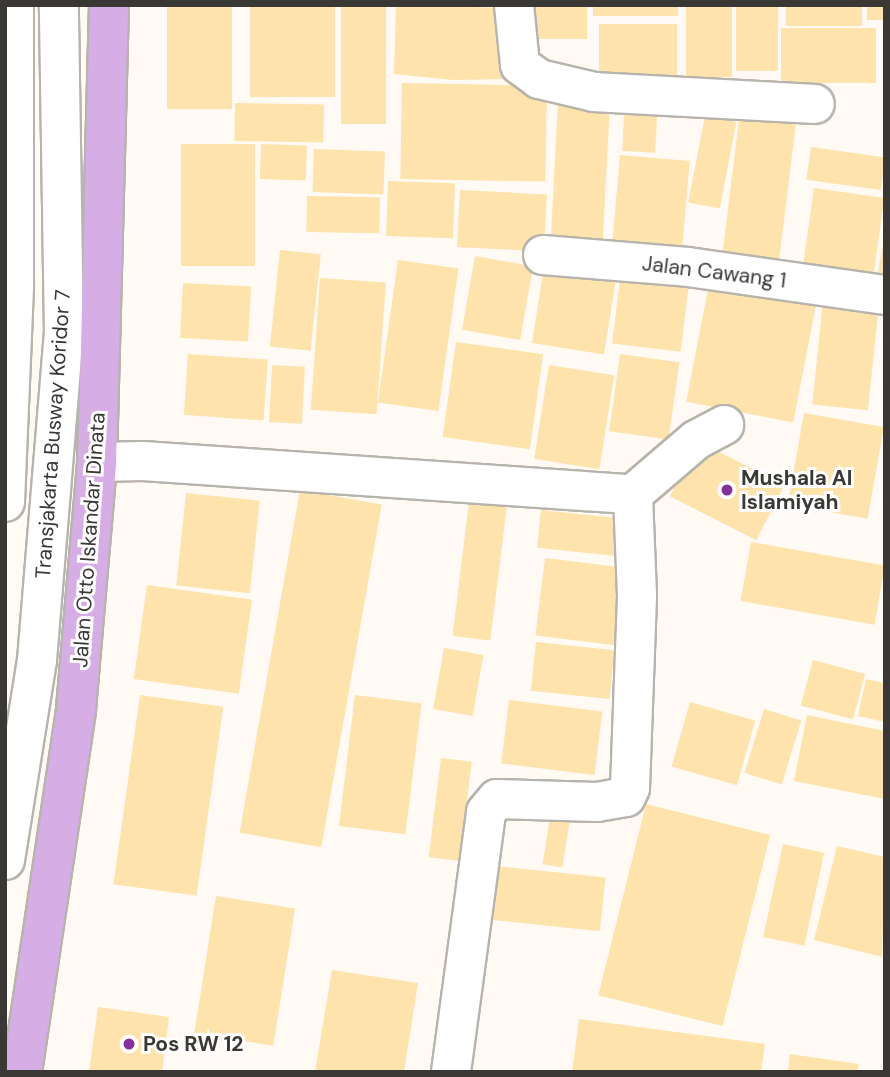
<!DOCTYPE html>
<html>
<head>
<meta charset="utf-8">
<style>
	body { margin:0 }
	#map { position:relative; width:890px; height:1077px; overflow:hidden; background:#fffbf4; font-family:"DM Sans",sans-serif }
	div>[style] { position:absolute }
	.building>* { inset:0; background:#fee3ad; transform-origin:0 0 }
	.roads { filter:drop-shadow(2px 0 #b7b4ad) drop-shadow(-2px 0 #b7b4ad) drop-shadow(0 2px #b7b4ad) drop-shadow(0 -2px #b7b4ad) }
	.minor>* { height:38px; margin:-19px; padding:0 19px; transform-origin:19px; border-radius:19px; background:#fff }
	.major>* { height:38px; margin:-19px; padding:0 19px; transform-origin:19px; border-radius:19px; background:#d6ade5 }
	.dots>* { width:19px; height:19px; translate:-50% -50%; box-sizing:border-box; border:4px solid #fff; border-radius:50% }
	span { translate:-50% -50%; white-space:nowrap; text-align:center; line-height:1.15; -webkit-text-stroke:6px #fff; paint-order:stroke }
	.street-label { font-size:21px; color:#393835 }
	.poi-label { font-size:21px; color:#393835; font-weight:700 }
	.left { translate:0 -50%; text-align:left }
	.frame { position:absolute; inset:0; border:7px solid #393835; pointer-events:none }
</style>
</head>
<body>
<div id="map">
	<div class="building">
		<i style="left:167px;top:5px;width:65px;height:104px"></i>
		<i style="left:250px;top:5px;width:85px;height:92px"></i>
		<i style="left:341px;top:5px;width:45px;height:119px"></i>
		<i style="clip-path:polygon(396px 5px,512px 8px,509px 79px,453px 80px,394px 74px)"></i>
		<i style="left:522px;top:5px;width:65px;height:34px"></i>
		<i style="left:593px;top:5px;width:85px;height:11px"></i>
		<i style="left:686px;top:5px;width:46px;height:72px"></i>
		<i style="left:736px;top:5px;width:42px;height:66px"></i>
		<i style="left:786px;top:5px;width:76px;height:21px"></i>
		<i style="left:867px;top:5px;width:18px;height:15px"></i>
		<i style="left:599px;top:24px;width:78px;height:58px"></i>
		<i style="left:781px;top:28px;width:95px;height:55px"></i>
		<i style="left:402px;top:83px;width:145px;height:96px;rotate:1deg"></i>
		<i style="left:625px;top:98px;width:33px;height:53px;rotate:3deg"></i>
		<i style="left:558px;top:102px;width:52px;height:143px;rotate:3deg"></i>
		<i style="left:235px;top:103px;width:89px;height:38px;rotate:1deg"></i>
		<i style="left:740px;top:111px;width:57px;height:153px;rotate:7deg"></i>
		<i style="left:705px;top:116px;width:32px;height:88px;rotate:11deg"></i>
		<i style="left:181px;top:144px;width:74px;height:122px"></i>
		<i style="left:261px;top:144px;width:46px;height:35px;rotate:2deg"></i>
		<i style="left:811px;top:147px;width:75px;height:33px;rotate:8deg"></i>
		<i style="left:314px;top:149px;width:71px;height:43px;rotate:2deg"></i>
		<i style="left:620px;top:155px;width:70px;height:87px;rotate:5deg"></i>
		<i style="left:388px;top:181px;width:67px;height:55px;rotate:2deg"></i>
		<i style="left:814px;top:188px;width:71px;height:91px;rotate:8deg"></i>
		<i style="left:460px;top:190px;width:87px;height:57px;rotate:3deg"></i>
		<i style="left:307px;top:196px;width:73px;height:36px;rotate:1deg"></i>
		<i style="clip-path:polygon(883px 244px,885px 244px,885px 280px,877px 278px)"></i>
		<i style="left:280px;top:250px;width:41px;height:97px;rotate:6deg"></i>
		<i style="left:475px;top:256px;width:59px;height:75px;rotate:10deg"></i>
		<i style="left:398px;top:260px;width:61px;height:144px;rotate:8deg"></i>
		<i style="left:544px;top:267px;width:73px;height:77px;rotate:9deg"></i>
		<i style="left:621px;top:271px;width:69px;height:73px;rotate:7deg"></i>
		<i style="left:320px;top:278px;width:66px;height:132px;rotate:4deg"></i>
		<i style="left:710px;top:279px;width:109px;height:125px;rotate:11deg"></i>
		<i style="left:183px;top:283px;width:68px;height:55px;rotate:3deg"></i>
		<i style="left:824px;top:292px;width:56px;height:113px;rotate:6deg"></i>
		<i style="left:456px;top:342px;width:88px;height:96px;rotate:8deg"></i>
		<i style="left:188px;top:354px;width:80px;height:61px;rotate:4deg"></i>
		<i style="left:620px;top:354px;width:60px;height:78px;rotate:8deg"></i>
		<i style="left:272px;top:365px;width:33px;height:57px;rotate:3deg"></i>
		<i style="left:549px;top:365px;width:66px;height:95px;rotate:9deg"></i>
		<i style="left:804px;top:413px;width:81px;height:93px;rotate:10deg"></i>
		<i style="left:698px;top:441px;width:97px;height:62px;rotate:27deg"></i>
		<i style="left:300px;top:490px;width:83px;height:348px;rotate:10deg"></i>
		<i style="left:186px;top:493px;width:74px;height:93px;rotate:6deg"></i>
		<i style="left:469px;top:502px;width:38px;height:135px;rotate:7deg"></i>
		<i style="left:541px;top:510px;width:88px;height:38px;rotate:6deg"></i>
		<i style="left:751px;top:542px;width:136px;height:60px;rotate:10deg"></i>
		<i style="left:545px;top:558px;width:87px;height:78px;rotate:7deg"></i>
		<i style="left:147px;top:585px;width:106px;height:95px;rotate:8deg"></i>
		<i style="left:536px;top:642px;width:79px;height:49px;rotate:6deg"></i>
		<i style="left:444px;top:648px;width:40px;height:62px;rotate:10deg"></i>
		<i style="left:813px;top:660px;width:54px;height:47px;rotate:15deg"></i>
		<i style="clip-path:polygon(866px 679px,885px 683px,885px 722px,858px 716px)"></i>
		<i style="left:140px;top:695px;width:84px;height:191px;rotate:8deg"></i>
		<i style="left:355px;top:695px;width:67px;height:132px;rotate:7deg"></i>
		<i style="left:509px;top:700px;width:94px;height:64px;rotate:7deg"></i>
		<i style="left:690px;top:702px;width:68px;height:67px;rotate:16deg"></i>
		<i style="left:764px;top:709px;width:39px;height:67px;rotate:17deg"></i>
		<i style="clip-path:polygon(807px 715px,885px 731px,885px 799px,794px 781px)"></i>
		<i style="left:441px;top:758px;width:31px;height:100px;rotate:7deg"></i>
		<i style="left:646px;top:804px;width:128px;height:197px;rotate:14deg"></i>
		<i style="left:551px;top:811px;width:20px;height:54px;rotate:9deg"></i>
		<i style="left:783px;top:844px;width:42px;height:95px;rotate:12deg"></i>
		<i style="clip-path:polygon(837px 846px,885px 857px,882px 957px,814px 940px)"></i>
		<i style="left:496px;top:866px;width:110px;height:54px;rotate:6deg"></i>
		<i style="left:216px;top:896px;width:80px;height:139px;rotate:9deg"></i>
		<i style="clip-path:polygon(332px 970px,418px 983px,404px 1072px,315px 1072px)"></i>
		<i style="clip-path:polygon(98px 1007px,169px 1017px,162px 1072px,89px 1072px)"></i>
		<i style="clip-path:polygon(579px 1019px,765px 1044px,761px 1072px,572px 1072px)"></i>
		<i style="clip-path:polygon(790px 1054px,859px 1064px,857px 1072px,788px 1072px)"></i>
	</div>
	<div class="roads">
		<div class="minor">
			<i style="left:514px;top:5px;width:60px;rotate:84.3deg"></i>
			<i style="left:520px;top:65px;width:24px;rotate:36deg"></i>
			<i style="left:539px;top:79px;width:57px;rotate:13.3deg"></i>
			<i style="left:594px;top:92px;width:221px;rotate:3.1deg"></i>
			<i style="left:543px;top:255px;width:145px;rotate:4.7deg"></i>
			<i style="left:688px;top:267px;width:199px;rotate:8.1deg"></i>
			<i style="left:97px;top:462px;width:46px;rotate:-1.2deg"></i>
			<i style="left:143px;top:461px;width:491px;rotate:3.9deg"></i>
			<i style="left:633px;top:494px;width:83px;rotate:-40.6deg"></i>
			<i style="left:696px;top:440px;width:32px;rotate:-28deg"></i>
			<i style="left:5px;top:502px;width:217px;rotate:-87.6deg"></i>
			<i style="left:14px;top:285px;width:280px;rotate:-90deg"></i>
			<i style="left:5px;top:860px;width:203px;rotate:-80.9deg"></i>
			<i style="left:37px;top:660px;width:327px;rotate:-85.3deg"></i>
			<i style="left:64px;top:334px;width:329px;rotate:-90.9deg"></i>
			<i style="left:451px;top:1072px;width:262px;rotate:-82.3deg"></i>
			<i style="left:486px;top:812px;width:17px;rotate:-50deg"></i>
			<i style="left:497px;top:799px;width:100px;rotate:1.7deg"></i>
			<i style="left:597px;top:802px;width:29px;rotate:-10deg"></i>
			<i style="left:626px;top:797px;width:10px;rotate:-66deg"></i>
			<i style="left:630px;top:788px;width:193px;rotate:-87.9deg"></i>
			<i style="left:637px;top:595px;width:101px;rotate:-92.3deg"></i>
		</div>
		<div class="major">
			<i style="left:22px;top:1072px;width:367px;rotate:-81.5deg"></i>
			<i style="left:76px;top:709px;width:248px;rotate:-85.1deg"></i>
			<i style="left:97px;top:462px;width:457px;rotate:-88.5deg"></i>
		</div>
	</div>
	<div class="dots">
		<i style="left:727px;top:490px;background:#84319f"></i>
		<i style="left:129px;top:1044px;background:#84319f"></i>
	</div>
	<div class="street-label">
		<span style="left:714px;top:272px;rotate:7deg">Jalan Cawang 1</span>
		<span style="left:53px;top:434px;rotate:-86deg">Transjakarta Busway Koridor 7</span>
		<span style="left:89px;top:540px;rotate:-86deg">Jalan Otto Iskandar Dinata</span>
	</div>
	<div class="poi-label">
		<span class="left" style="left:741px;top:490px">Mushala Al<br>Islamiyah</span>
		<span class="left" style="left:143px;top:1044px">Pos RW 12</span>
	</div>
	<div class="frame"></div>
</div>
</body>
</html>
